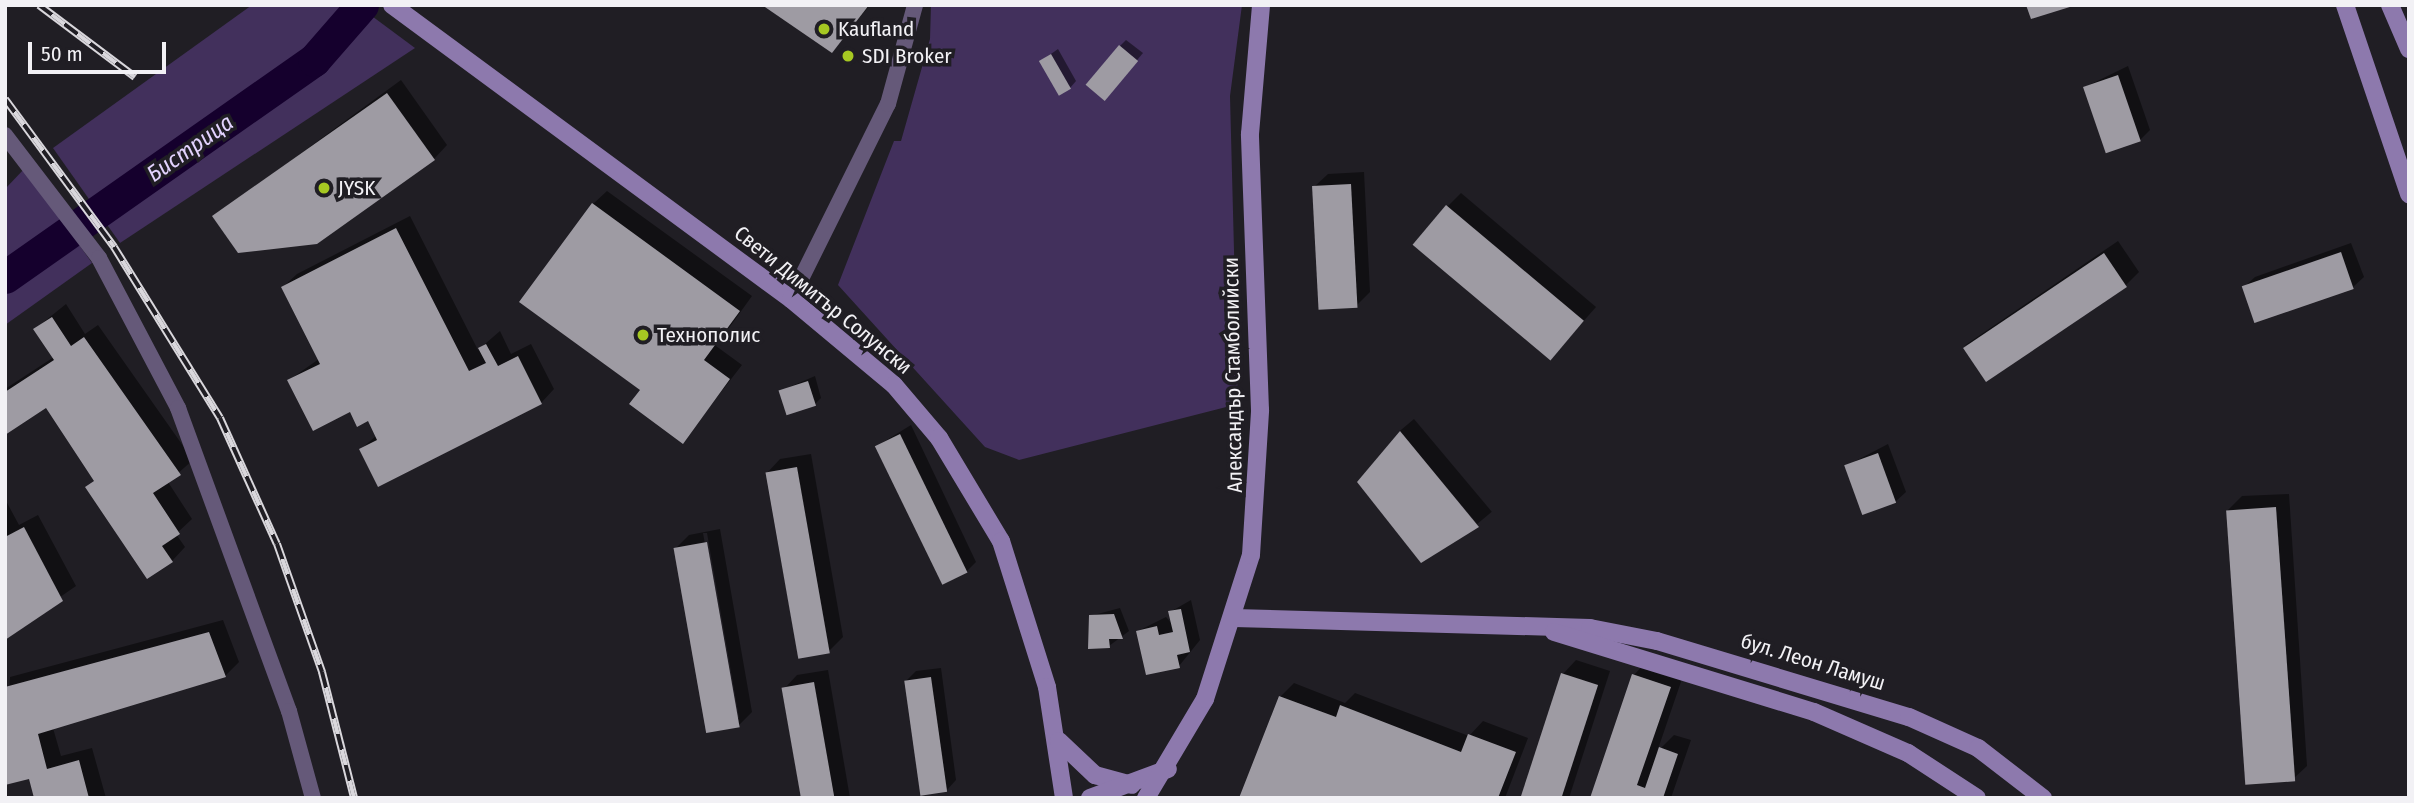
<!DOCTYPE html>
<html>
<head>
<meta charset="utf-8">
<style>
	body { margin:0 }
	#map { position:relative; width:2414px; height:803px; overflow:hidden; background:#201e24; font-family:"Fira Sans Condensed",sans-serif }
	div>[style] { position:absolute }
	.green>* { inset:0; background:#42305c }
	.shadow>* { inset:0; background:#0007; transform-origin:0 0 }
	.river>* { height:33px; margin:-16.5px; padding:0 16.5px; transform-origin:16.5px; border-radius:16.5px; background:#15002d }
	.building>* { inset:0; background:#9e9ba3; transform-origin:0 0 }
	.street>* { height:16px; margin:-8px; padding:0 8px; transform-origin:8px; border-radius:8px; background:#655979 }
	.secondary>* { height:18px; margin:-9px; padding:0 9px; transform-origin:9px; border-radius:9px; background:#8d79ad }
	.rail>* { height:8px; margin-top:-4px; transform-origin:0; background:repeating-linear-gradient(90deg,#201e24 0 16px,#d9d7dc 0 32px); box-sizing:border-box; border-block:2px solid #d9d7dc }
	.dots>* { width:19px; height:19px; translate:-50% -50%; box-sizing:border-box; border:4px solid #201e24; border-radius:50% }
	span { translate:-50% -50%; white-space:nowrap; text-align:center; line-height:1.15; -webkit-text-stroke:7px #201e24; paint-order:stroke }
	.poi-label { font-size:21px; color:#f2f1f5 }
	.left { translate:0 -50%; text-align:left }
	.street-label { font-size:21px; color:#f2f1f5 }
	.water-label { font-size:23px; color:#e3d3fe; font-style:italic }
	.frame { position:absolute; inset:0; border:7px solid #f2f1f5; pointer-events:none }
	.scale { position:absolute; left:28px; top:42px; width:138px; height:32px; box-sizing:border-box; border:4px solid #f2f1f5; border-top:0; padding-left:9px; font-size:21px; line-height:24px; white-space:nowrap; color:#f2f1f5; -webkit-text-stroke:5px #201e24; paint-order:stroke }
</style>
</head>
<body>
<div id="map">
	<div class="green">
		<i style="clip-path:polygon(252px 5px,357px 5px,415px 48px,120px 243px,53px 148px)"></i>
		<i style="clip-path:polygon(931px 5px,1242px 5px,1230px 96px,1238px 404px,1019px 460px,985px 447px,838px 285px,894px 141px,901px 141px,930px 39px)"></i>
		<i style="clip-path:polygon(25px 168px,92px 263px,5px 325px,5px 189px)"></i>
	</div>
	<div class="shadow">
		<i style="clip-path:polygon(765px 5px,870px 5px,832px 51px)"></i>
		<i style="clip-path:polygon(1126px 40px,1143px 53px,1111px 91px,1120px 46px)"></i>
		<i style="clip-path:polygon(847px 48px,855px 52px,850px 60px,841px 55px)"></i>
		<i style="clip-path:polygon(1058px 49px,1076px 81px,1070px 88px,1041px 61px)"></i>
		<i style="clip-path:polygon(2128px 66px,2150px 130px,2140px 140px,2085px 87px)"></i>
		<i style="clip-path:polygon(401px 80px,447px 145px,434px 159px,214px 217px)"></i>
		<i style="clip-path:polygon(1364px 172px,1370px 292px,1356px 306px,1314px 187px,1328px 174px)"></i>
		<i style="clip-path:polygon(607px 191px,752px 296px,716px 346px,742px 365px,683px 441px,642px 390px,593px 204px)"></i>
		<i style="clip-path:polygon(1461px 193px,1596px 307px,1551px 358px,1447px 207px)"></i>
		<i style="clip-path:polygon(410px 216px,478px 350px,500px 331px,511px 354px,531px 344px,554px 389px,541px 403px,361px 449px,377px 435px,369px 419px,289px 380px,319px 359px,283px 287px,297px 274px)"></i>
		<i style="clip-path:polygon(2118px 241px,2139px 272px,2125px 286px,1964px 346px)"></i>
		<i style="clip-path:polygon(2351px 243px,2364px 277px,2353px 287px,2244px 287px,2255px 277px)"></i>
		<i style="clip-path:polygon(66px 304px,85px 334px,98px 325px,193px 460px,168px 482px,192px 519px,176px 534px,185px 547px,172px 561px,95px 480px,47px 406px,5px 433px,5px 389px,54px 357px,35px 329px)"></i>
		<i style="clip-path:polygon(815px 376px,821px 398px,815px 404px,780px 391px)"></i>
		<i style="left:1414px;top:419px;width:121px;height:19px;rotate:50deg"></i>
		<i style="clip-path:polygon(911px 425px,976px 562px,966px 572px,877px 446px)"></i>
		<i style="clip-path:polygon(1888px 444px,1906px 492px,1895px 502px,1846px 466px)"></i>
		<i style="clip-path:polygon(811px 454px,843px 637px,829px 651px,767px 473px,780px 459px)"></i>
		<i style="clip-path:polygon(2289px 494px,2307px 766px,2293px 779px,2228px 510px,2242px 496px)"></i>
		<i style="clip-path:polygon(5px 499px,19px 525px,38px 515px,76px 586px,5px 635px)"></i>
		<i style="clip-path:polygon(evenodd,720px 529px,752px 712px,738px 726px,676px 548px,689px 535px,720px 529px,703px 533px,707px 533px,739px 718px,736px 718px,703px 533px)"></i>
		<i style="clip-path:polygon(1191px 600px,1200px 640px,1179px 666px,1138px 631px,1166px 617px,1173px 625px,1170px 612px)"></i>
		<i style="clip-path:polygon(1120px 608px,1129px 631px,1109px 646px,1090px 616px)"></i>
		<i style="clip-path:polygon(223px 620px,239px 662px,225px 676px,53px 728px,61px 756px,92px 748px,106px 798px,36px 798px,30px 777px,5px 783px,10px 677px)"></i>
		<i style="clip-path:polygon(1576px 660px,1610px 671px,1569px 798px,1522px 798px,1563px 674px)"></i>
		<i style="clip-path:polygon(1647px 661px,1684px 673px,1657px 752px,1674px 735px,1691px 740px,1671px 798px,1592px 798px,1634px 675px)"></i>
		<i style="clip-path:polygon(941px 668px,956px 780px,946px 791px,906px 681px,916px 671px)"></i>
		<i style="clip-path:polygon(828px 670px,850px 798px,803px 798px,784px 689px,797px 675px)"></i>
		<i style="clip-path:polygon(1294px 683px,1345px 703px,1355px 693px,1469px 736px,1483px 721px,1528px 738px,1505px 798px,1241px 798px,1280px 697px)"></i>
	</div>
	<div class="river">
		<i style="left:5px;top:277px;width:378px;rotate:-35.1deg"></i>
		<i style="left:314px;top:60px;width:73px;rotate:-48.9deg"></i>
	</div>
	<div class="building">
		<i style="clip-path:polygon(762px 5px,869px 5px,832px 53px)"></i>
		<i style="clip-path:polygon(2026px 5px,2073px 5px,2073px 6px,2031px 19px)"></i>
		<i style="left:1119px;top:45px;width:25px;height:52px;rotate:40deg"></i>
		<i style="left:1051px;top:54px;width:40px;height:14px;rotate:60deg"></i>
		<i style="left:2118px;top:75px;width:70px;height:37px;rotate:71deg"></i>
		<i style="clip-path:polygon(387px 93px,435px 160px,317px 244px,238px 253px,212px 216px)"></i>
		<i style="left:1351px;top:184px;width:124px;height:39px;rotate:87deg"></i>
		<i style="clip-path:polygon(592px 203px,740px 311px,704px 360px,730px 379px,683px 444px,629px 404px,640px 390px,519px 302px)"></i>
		<i style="left:1446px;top:205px;width:180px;height:52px;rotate:40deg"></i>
		<i style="clip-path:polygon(396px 228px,469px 371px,486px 363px,478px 348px,486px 344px,498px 366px,518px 356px,542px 404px,378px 487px,359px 449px,377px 440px,368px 421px,357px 427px,350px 412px,313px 431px,287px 380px,320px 364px,281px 287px)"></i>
		<i style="left:2341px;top:252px;width:39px;height:105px;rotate:71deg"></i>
		<i style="left:2104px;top:253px;width:41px;height:170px;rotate:56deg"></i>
		<i style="clip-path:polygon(52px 317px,71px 346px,84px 337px,181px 475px,153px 493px,180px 534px,162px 546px,173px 562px,147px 579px,85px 487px,94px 481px,46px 408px,5px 435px,5px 392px,54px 360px,33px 329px)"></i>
		<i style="left:808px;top:381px;width:26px;height:31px;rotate:72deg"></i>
		<i style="clip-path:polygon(1400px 431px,1479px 527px,1421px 563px,1357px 482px)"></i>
		<i style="left:900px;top:434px;width:154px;height:28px;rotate:64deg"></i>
		<i style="left:1878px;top:453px;width:53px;height:36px;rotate:70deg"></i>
		<i style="left:797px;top:467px;width:189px;height:32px;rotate:80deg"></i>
		<i style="left:2276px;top:507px;width:275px;height:50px;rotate:86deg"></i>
		<i style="clip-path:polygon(24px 527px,63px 601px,5px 640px,5px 537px)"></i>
		<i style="left:707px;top:542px;width:188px;height:34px;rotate:80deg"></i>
		<i style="clip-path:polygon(1181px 609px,1190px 652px,1177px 655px,1180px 668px,1146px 675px,1136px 631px,1157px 626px,1159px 635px,1173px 632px,1168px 611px)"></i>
		<i style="clip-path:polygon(1114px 614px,1123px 639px,1109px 639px,1110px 648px,1088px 649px,1089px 615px)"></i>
		<i style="clip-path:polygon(209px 632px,226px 677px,38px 734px,47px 769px,79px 760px,89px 798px,34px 798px,29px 779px,5px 785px,5px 687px)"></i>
		<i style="left:1561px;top:673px;width:39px;height:132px;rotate:18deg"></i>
		<i style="clip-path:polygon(1632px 674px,1671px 687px,1637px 785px,1645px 788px,1659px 747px,1678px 754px,1663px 798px,1590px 798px)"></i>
		<i style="left:931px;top:677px;width:116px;height:27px;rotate:82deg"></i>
		<i style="left:814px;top:682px;width:118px;height:33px;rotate:80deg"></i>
		<i style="clip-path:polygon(1279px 696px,1336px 717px,1340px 705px,1461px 752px,1468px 734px,1516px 752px,1498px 798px,1239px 798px)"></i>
	</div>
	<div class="street">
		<i style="left:5px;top:135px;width:155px;rotate:52.6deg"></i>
		<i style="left:99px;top:258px;width:170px;rotate:62.2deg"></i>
		<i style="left:178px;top:408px;width:323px;rotate:69.9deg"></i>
		<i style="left:289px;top:711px;width:90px;rotate:74.6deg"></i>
		<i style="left:791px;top:299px;width:218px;rotate:-63.6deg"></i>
		<i style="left:888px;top:104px;width:103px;rotate:-74.7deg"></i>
	</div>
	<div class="secondary">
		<i style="left:392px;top:5px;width:496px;rotate:36.4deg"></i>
		<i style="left:791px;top:299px;width:134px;rotate:39.9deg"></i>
		<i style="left:894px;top:385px;width:70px;rotate:49.7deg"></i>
		<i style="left:939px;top:438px;width:120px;rotate:59deg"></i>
		<i style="left:1001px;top:541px;width:153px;rotate:72.5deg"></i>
		<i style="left:1047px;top:687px;width:112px;rotate:81.3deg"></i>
		<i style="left:2345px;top:5px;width:200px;rotate:71.3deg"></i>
		<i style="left:2390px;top:5px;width:48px;rotate:66.6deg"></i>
		<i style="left:1234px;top:618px;width:356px;rotate:1.6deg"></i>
		<i style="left:1590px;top:628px;width:68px;rotate:11deg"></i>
		<i style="left:1657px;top:641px;width:263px;rotate:16.8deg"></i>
		<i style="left:1909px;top:717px;width:76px;rotate:24.2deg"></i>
		<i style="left:1978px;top:748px;width:82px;rotate:37.6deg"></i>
		<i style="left:1554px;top:632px;width:272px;rotate:17.1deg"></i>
		<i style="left:1814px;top:712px;width:103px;rotate:23.6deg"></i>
		<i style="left:1908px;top:753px;width:82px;rotate:33.1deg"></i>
		<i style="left:1059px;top:741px;width:50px;rotate:43.4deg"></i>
		<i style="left:1095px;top:775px;width:38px;rotate:15deg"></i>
		<i style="left:1090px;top:798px;width:83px;rotate:-20.4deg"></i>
		<i style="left:1146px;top:798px;width:115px;rotate:-59.2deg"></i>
		<i style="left:1205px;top:699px;width:151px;rotate:-72.3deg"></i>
		<i style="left:1251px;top:555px;width:145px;rotate:-86.4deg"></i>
		<i style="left:1260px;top:410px;width:276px;rotate:-92.1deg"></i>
		<i style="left:1250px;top:134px;width:129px;rotate:-85.1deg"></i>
	</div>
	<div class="rail">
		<i style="left:39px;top:5px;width:120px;rotate:36.9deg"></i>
		<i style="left:5px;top:99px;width:184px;rotate:53.6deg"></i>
		<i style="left:114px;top:247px;width:201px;rotate:58.2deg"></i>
		<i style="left:220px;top:418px;width:138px;rotate:65.7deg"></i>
		<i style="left:277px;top:544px;width:136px;rotate:70.6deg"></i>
		<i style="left:322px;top:672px;width:130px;rotate:75.7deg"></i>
	</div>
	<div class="dots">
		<i style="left:824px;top:29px;background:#a6c822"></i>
		<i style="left:848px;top:56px;background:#a6c822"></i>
		<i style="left:324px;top:188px;background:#a6c822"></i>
		<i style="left:643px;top:335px;background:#a6c822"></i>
	</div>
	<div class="poi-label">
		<span class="left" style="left:838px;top:29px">Kaufland</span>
		<span class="left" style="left:862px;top:56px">SDI Broker</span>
		<span class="left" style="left:338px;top:188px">JYSK</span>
		<span class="left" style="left:657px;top:335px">Технополис</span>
	</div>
	<div class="street-label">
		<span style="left:823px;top:300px;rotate:39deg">Свети Димитър Солунски</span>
		<span style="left:1233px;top:375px;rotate:-91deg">Александър Стамболийски</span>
		<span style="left:1813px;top:662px;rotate:17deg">бул. Леон Ламуш</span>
	</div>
	<div class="water-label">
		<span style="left:190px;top:148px;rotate:-35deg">Бистрица</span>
	</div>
	<div class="frame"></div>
	<div class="scale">50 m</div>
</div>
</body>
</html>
